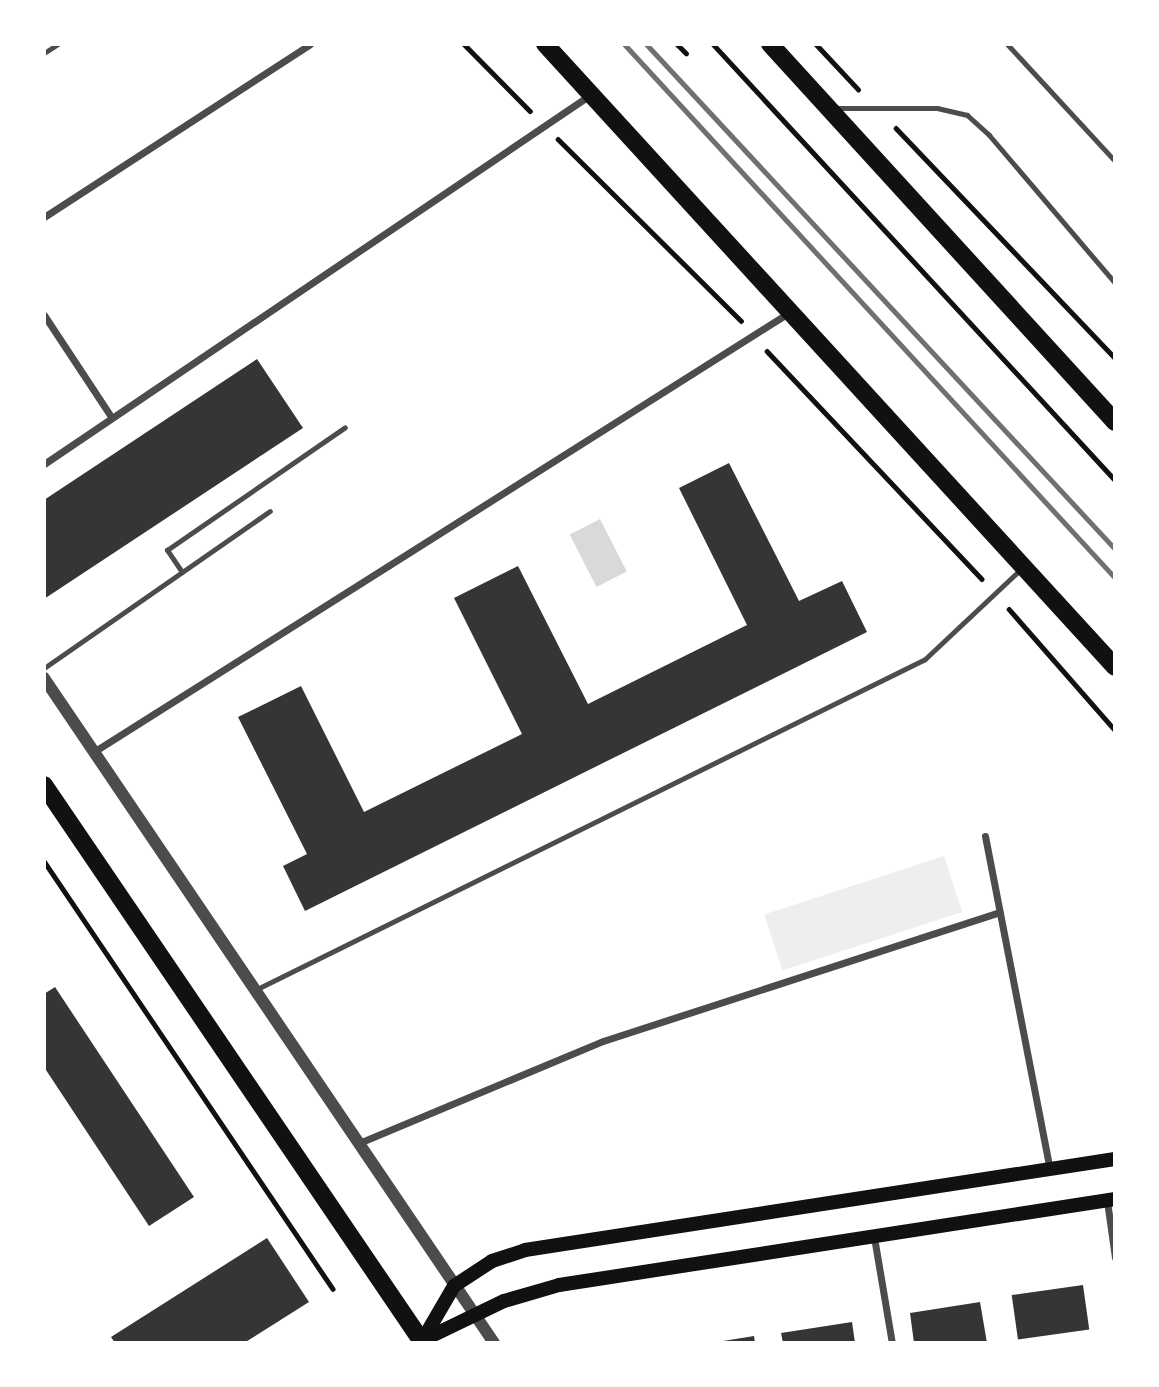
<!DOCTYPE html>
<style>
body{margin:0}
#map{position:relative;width:1159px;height:1387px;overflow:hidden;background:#fff;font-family:Arial,sans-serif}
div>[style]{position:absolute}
.green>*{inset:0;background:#eee;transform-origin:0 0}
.water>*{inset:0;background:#d9d9d9;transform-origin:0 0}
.building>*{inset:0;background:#353535;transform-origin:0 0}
.path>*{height:4.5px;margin:-2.25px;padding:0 2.25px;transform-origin:2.25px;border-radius:2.25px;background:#111}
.service>*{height:5px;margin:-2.5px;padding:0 2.5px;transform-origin:2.5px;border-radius:2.5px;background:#4c4c4c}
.minor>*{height:7px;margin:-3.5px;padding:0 3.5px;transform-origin:3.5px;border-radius:3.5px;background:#4c4c4c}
.tertiary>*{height:12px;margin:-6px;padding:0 6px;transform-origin:6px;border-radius:6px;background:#4c4c4c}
.secondary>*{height:14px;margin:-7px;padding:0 7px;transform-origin:7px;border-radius:7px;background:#111}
.primary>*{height:18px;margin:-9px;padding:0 9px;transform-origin:9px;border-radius:9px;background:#111}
.rail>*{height:5px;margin:-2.5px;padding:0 2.5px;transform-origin:2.5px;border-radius:2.5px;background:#707070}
span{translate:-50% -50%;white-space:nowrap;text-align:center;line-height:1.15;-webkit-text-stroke:7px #fff;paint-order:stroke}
.frame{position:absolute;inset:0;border:46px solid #fff;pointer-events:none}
</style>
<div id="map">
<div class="green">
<i style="left:944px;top:856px;width:59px;height:189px;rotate:72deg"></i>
</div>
<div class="water">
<i style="left:600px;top:519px;width:59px;height:34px;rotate:63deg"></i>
</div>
<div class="building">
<i style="clip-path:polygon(257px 359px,303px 428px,44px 599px,44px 500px)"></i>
<i style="clip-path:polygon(729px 463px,799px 601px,842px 581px,867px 632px,305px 911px,283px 866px,307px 854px,238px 717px,301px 686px,364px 812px,522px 734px,454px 598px,518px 566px,588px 704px,747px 625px,679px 488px)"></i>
<i style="clip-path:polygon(55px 987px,194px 1197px,149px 1226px,44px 1067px,44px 994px)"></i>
<i style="clip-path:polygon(267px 1238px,309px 1302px,244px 1343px,115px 1343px,111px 1337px)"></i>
<i style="left:1083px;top:1285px;width:45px;height:72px;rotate:82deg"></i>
<i style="clip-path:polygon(980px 1302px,987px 1343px,914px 1343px,910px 1313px)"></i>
<i style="clip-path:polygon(852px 1322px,855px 1343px,783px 1343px,781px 1333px)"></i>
<i style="clip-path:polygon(754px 1336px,755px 1343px,717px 1343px,717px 1342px)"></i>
</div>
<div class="path">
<i style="left:464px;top:44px;width:94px;rotate:45.4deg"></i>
<i style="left:677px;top:44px;width:13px;rotate:45deg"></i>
<i style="left:713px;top:44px;width:593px;rotate:47.32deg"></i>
<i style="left:816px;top:44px;width:62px;rotate:47deg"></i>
<i style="left:896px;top:128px;width:318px;rotate:46.4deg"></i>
<i style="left:558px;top:139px;width:258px;rotate:44.8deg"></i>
<i style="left:767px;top:351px;width:313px;rotate:46.7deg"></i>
<i style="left:1009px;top:609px;width:161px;rotate:48.8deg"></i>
<i style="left:44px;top:861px;width:516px;rotate:55.97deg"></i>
</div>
<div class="service">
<i style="left:1007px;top:44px;width:159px;rotate:47.3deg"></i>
<i style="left:44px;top:53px;width:17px;rotate:-33deg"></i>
<i style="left:835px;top:108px;width:102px"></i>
<i style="left:937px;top:108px;width:31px;rotate:13deg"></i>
<i style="left:967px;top:115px;width:30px;rotate:42deg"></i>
<i style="left:989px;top:135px;width:194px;rotate:49.6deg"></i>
<i style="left:182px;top:572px;width:27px;rotate:-124deg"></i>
<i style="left:167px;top:550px;width:216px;rotate:-34.6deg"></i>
<i style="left:44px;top:668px;width:275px;rotate:-34.8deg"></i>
<i style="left:255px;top:990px;width:747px;rotate:-26.29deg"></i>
<i style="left:925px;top:659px;width:132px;rotate:-43.2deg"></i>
</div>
<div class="minor">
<i style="left:44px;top:217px;width:317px;rotate:-33deg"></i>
<i style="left:44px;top:315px;width:123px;rotate:56.6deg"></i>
<i style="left:44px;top:464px;width:659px;rotate:-34.05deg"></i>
<i style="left:95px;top:751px;width:822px;rotate:-32.28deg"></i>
<i style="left:985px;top:836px;width:339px;rotate:79deg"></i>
<i style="left:359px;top:1143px;width:264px;rotate:-22.7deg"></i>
<i style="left:603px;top:1041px;width:417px;rotate:-18deg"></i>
<i style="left:1107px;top:1201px;width:57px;rotate:81.9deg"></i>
<i style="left:874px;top:1237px;width:108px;rotate:80.4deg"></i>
</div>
<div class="tertiary">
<i style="left:44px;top:678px;width:803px;rotate:55.91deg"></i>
</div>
<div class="secondary">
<i style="left:422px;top:1341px;width:64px;rotate:-59.8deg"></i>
<i style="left:454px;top:1286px;width:45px;rotate:-33.3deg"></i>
<i style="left:492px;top:1261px;width:35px;rotate:-18deg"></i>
<i style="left:525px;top:1250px;width:597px;rotate:-8.77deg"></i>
<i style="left:419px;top:1342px;width:94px;rotate:-25.8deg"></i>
<i style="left:504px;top:1301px;width:57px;rotate:-16.2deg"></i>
<i style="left:559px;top:1285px;width:563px;rotate:-8.79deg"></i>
</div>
<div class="primary">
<i style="left:545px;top:44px;width:844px;rotate:47.54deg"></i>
<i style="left:770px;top:44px;width:512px;rotate:47.61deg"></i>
<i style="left:44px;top:785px;width:675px;rotate:55.82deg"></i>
</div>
<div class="rail">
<i style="left:624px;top:44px;width:725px;rotate:47.4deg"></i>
<i style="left:646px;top:44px;width:689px;rotate:47.12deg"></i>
</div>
<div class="frame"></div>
</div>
